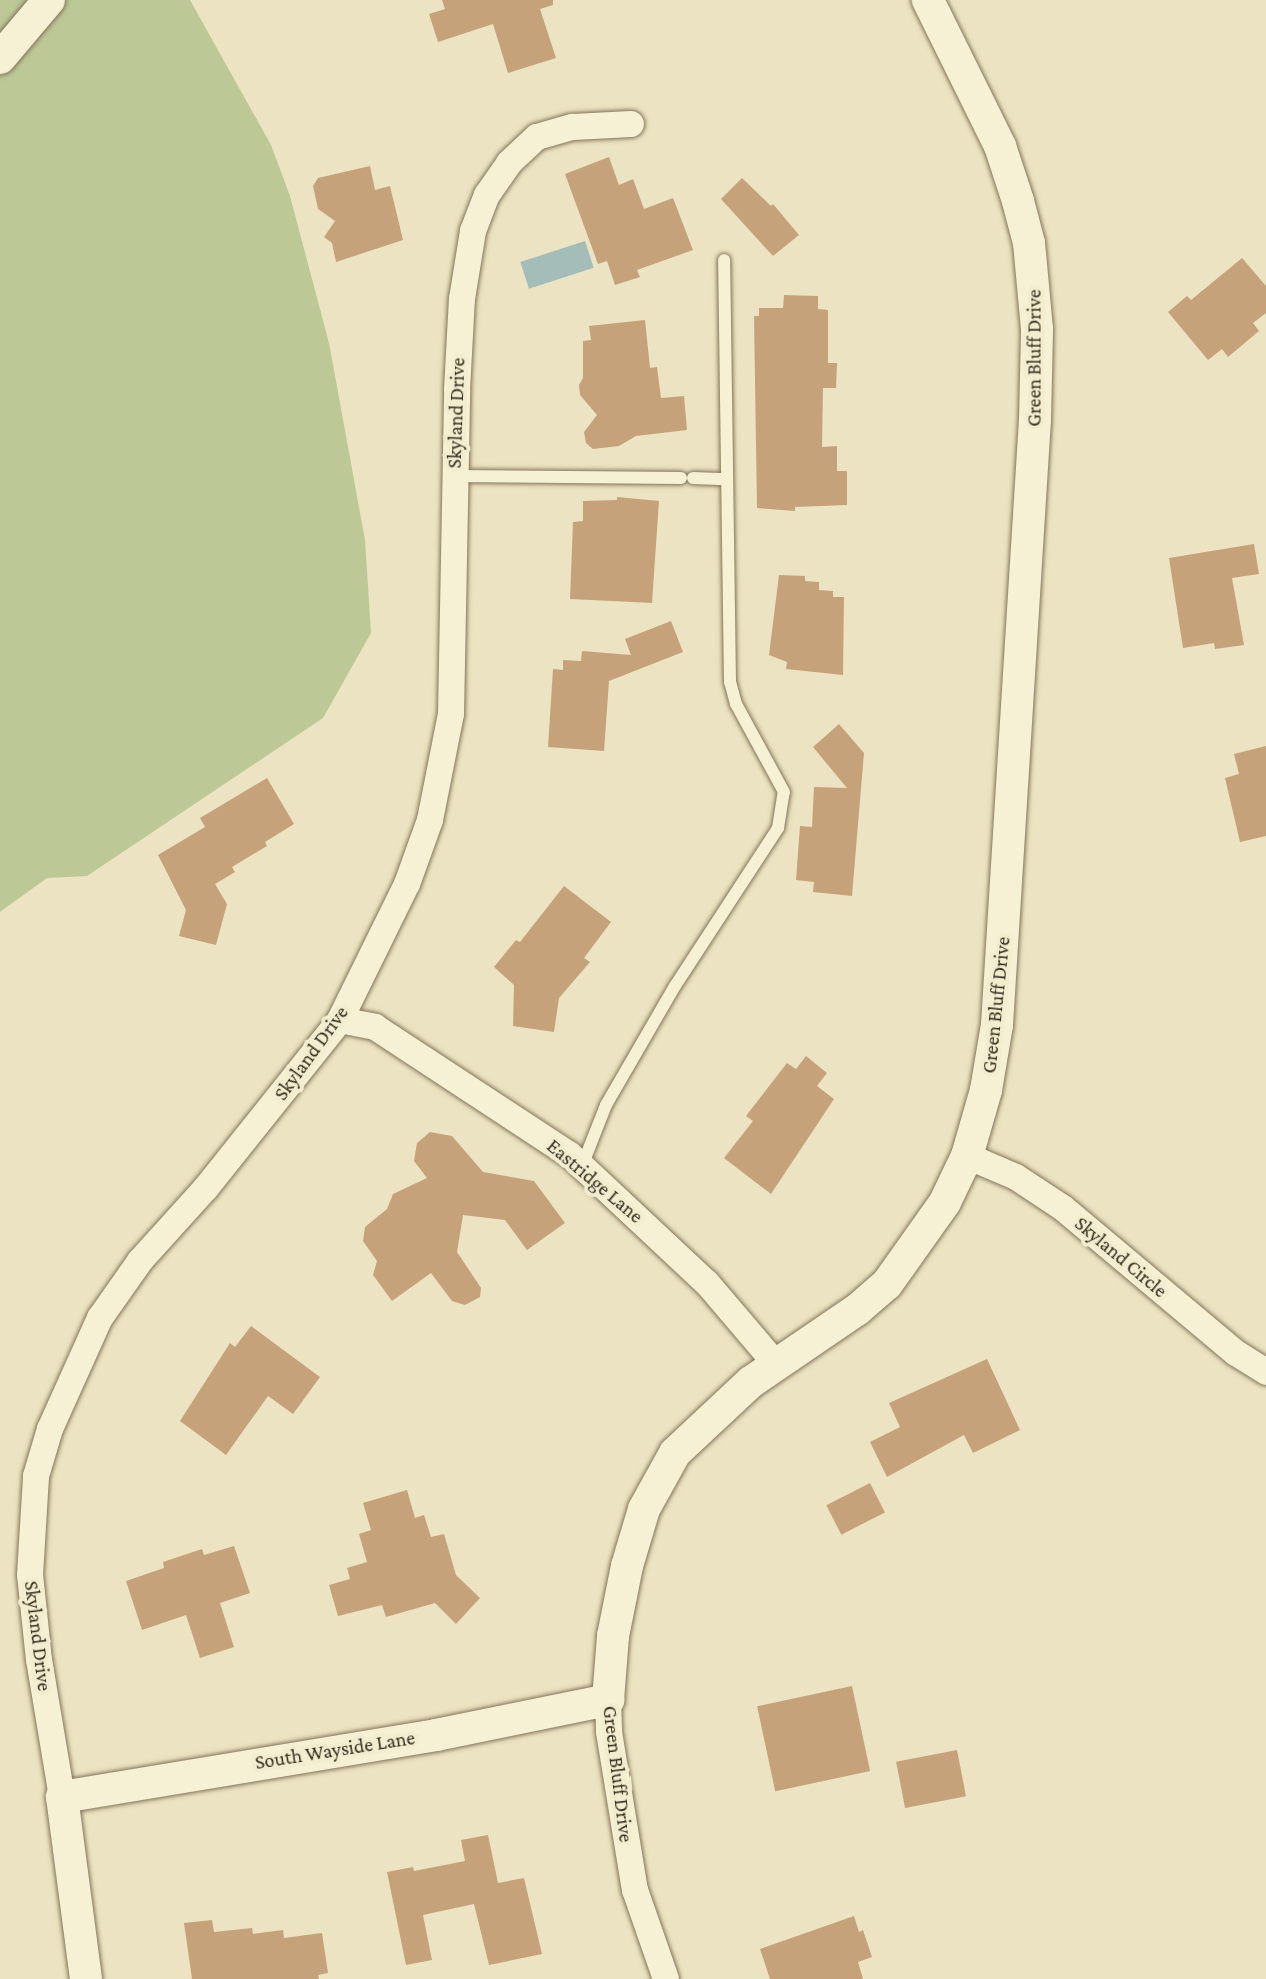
<!DOCTYPE html>
<style>
body{margin:0}
#map{position:relative;width:1266px;height:1979px;overflow:hidden;background:#ebe3c1;font-family:"Crimson Pro",serif}
div>[style]{position:absolute}
.green>*{inset:0;background:#bcc896}
.water>*{inset:0;background:#a4bdb9;transform-origin:0 0}
.building>*{inset:0;background:#c6a27a;transform-origin:0 0}
.roads{filter:drop-shadow(0 0 2px #83755a) drop-shadow(0 0 2px #83755a)}
.service>*{height:12px;margin:-6px;padding:0 6px;transform-origin:6px;border-radius:6px;background:#f6f0d4}
.minor>*{height:26px;margin:-13px;padding:0 13px;transform-origin:13px;border-radius:13px;background:#f6f0d4}
.tertiary>*{height:32px;margin:-16px;padding:0 16px;transform-origin:16px;border-radius:16px;background:#f6f0d4}
span{translate:-50% -50%;white-space:nowrap;text-align:center;line-height:1.15;-webkit-text-stroke:8px #f3edd0;paint-order:stroke}
.street-label{font-size:20px;color:#342b1d}
</style>
<div id="map">
<div class="green">
<i style="clip-path:polygon(0 0,190px 0,271px 145px,290px 196px,329px 343px,365px 540px,371px 633px,323px 718px,87px 876px,47px 878px,0 912px)"></i>
</div>
<div class="water">
<i style="left:585px;top:241px;width:28px;height:68px;rotate:72deg"></i>
</div>
<div class="building">
<i style="clip-path:polygon(442px 0,553px 0,553px 5px,540px 9px,556px 58px,508px 73px,493px 24px,438px 42px,429px 14px,445px 9px)"></i>
<i style="clip-path:polygon(609px 157px,619px 185px,633px 179px,644px 209px,673px 198px,693px 250px,637px 270px,640px 277px,615px 285px,607px 261px,598px 264px,565px 174px)"></i>
<i style="clip-path:polygon(370px 166px,375px 190px,390px 186px,403px 240px,336px 262px,332px 243px,324px 237px,335px 221px,318px 209px,313px 186px,318px 178px)"></i>
<i style="clip-path:polygon(742px 178px,771px 206px,773px 204px,799px 235px,773px 256px,721px 199px)"></i>
<i style="clip-path:polygon(1242px 258px,1266px 286px,1266px 313px,1253px 323px,1259px 331px,1228px 357px,1222px 349px,1208px 360px,1168px 312px,1187px 296px,1191px 300px)"></i>
<i style="clip-path:polygon(784px 295px,818px 296px,818px 309px,828px 310px,828px 363px,837px 363px,836px 388px,823px 388px,822px 447px,837px 446px,837px 471px,847px 471px,847px 505px,795px 507px,795px 511px,757px 508px,754px 316px,759px 316px,759px 308px,783px 308px)"></i>
<i style="clip-path:polygon(645px 320px,650px 368px,657px 367px,661px 398px,684px 396px,687px 430px,636px 436px,619px 446px,593px 449px,586px 443px,584px 432px,597px 415px,580px 395px,579px 385px,583px 378px,583px 341px,591px 340px,589px 326px)"></i>
<i style="clip-path:polygon(617px 497px,659px 501px,652px 603px,570px 599px,573px 522px,583px 521px,583px 501px,617px 500px)"></i>
<i style="clip-path:polygon(1254px 544px,1259px 574px,1232px 578px,1244px 645px,1215px 649px,1214px 643px,1183px 648px,1169px 558px)"></i>
<i style="clip-path:polygon(779px 575px,805px 576px,805px 581px,819px 582px,819px 590px,833px 591px,833px 597px,844px 597px,843px 675px,786px 669px,787px 662px,769px 655px)"></i>
<i style="clip-path:polygon(671px 621px,683px 652px,609px 681px,604px 751px,548px 747px,553px 669px,563px 670px,563px 660px,581px 661px,582px 651px,631px 655px,625px 639px)"></i>
<i style="clip-path:polygon(839px 724px,864px 753px,852px 896px,813px 892px,814px 882px,796px 880px,800px 826px,812px 827px,814px 787px,847px 788px,813px 747px)"></i>
<i style="clip-path:polygon(1266px 746px,1266px 836px,1240px 842px,1225px 778px,1239px 774px,1234px 754px)"></i>
<i style="clip-path:polygon(267px 778px,294px 824px,265px 842px,267px 846px,232px 867px,235px 872px,215px 884px,227px 904px,216px 945px,179px 936px,186px 910px,158px 855px,205px 827px,200px 818px)"></i>
<i style="clip-path:polygon(564px 886px,611px 922px,584px 958px,590px 962px,559px 998px,554px 1032px,513px 1026px,514px 985px,494px 967px,516px 940px,520px 942px)"></i>
<i style="clip-path:polygon(806px 1056px,827px 1073px,817px 1086px,834px 1099px,771px 1194px,724px 1158px,753px 1121px,746px 1116px,787px 1063px,796px 1069px)"></i>
<i style="clip-path:polygon(430px 1132px,452px 1136px,483px 1172px,534px 1181px,565px 1223px,527px 1250px,505px 1220px,463px 1215px,457px 1252px,481px 1288px,480px 1297px,465px 1305px,452px 1301px,431px 1273px,392px 1301px,373px 1275px,377px 1261px,363px 1241px,365px 1227px,387px 1209px,393px 1194px,427px 1178px,414px 1161px,417px 1143px)"></i>
<i style="clip-path:polygon(251px 1326px,320px 1377px,293px 1414px,268px 1396px,226px 1455px,180px 1421px,230px 1343px,235px 1347px)"></i>
<i style="clip-path:polygon(987px 1359px,1020px 1430px,973px 1453px,964px 1435px,887px 1477px,870px 1442px,900px 1427px,889px 1403px)"></i>
<i style="left:870px;top:1483px;width:33px;height:49px;rotate:63deg"></i>
<i style="clip-path:polygon(407px 1490px,415px 1518px,424px 1515px,431px 1537px,444px 1534px,456px 1575px,480px 1598px,456px 1624px,435px 1603px,386px 1617px,382px 1605px,338px 1616px,329px 1585px,350px 1579px,347px 1568px,367px 1562px,359px 1534px,371px 1530px,363px 1503px)"></i>
<i style="clip-path:polygon(234px 1546px,250px 1593px,220px 1603px,234px 1647px,200px 1658px,186px 1615px,142px 1630px,126px 1581px,164px 1568px,163px 1562px,202px 1549px,204px 1555px)"></i>
<i style="left:852px;top:1686px;width:87px;height:97px;rotate:78deg"></i>
<i style="left:957px;top:1750px;width:47px;height:62px;rotate:79deg"></i>
<i style="clip-path:polygon(488px 1835px,498px 1883px,524px 1878px,542px 1954px,489px 1965px,474px 1904px,423px 1915px,432px 1960px,406px 1965px,387px 1872px,413px 1867px,414px 1871px,465px 1861px,461px 1840px)"></i>
<i style="clip-path:polygon(854px 1916px,859px 1932px,863px 1930px,872px 1957px,858px 1962px,863px 1979px,770px 1979px,760px 1949px)"></i>
<i style="clip-path:polygon(212px 1920px,214px 1932px,252px 1928px,253px 1934px,283px 1930px,284px 1938px,322px 1933px,328px 1973px,318px 1975px,319px 1979px,192px 1979px,184px 1923px)"></i>
</div>
<div class="roads">
<div class="service">
<i style="left:454px;top:476px;width:227px;rotate:0.5deg"></i>
<i style="left:693px;top:478px;width:33px;rotate:2deg"></i>
<i style="left:582px;top:1166px;width:66px;rotate:-68.5deg"></i>
<i style="left:606px;top:1105px;width:138px;rotate:-59.9deg"></i>
<i style="left:675px;top:986px;width:189px;rotate:-56.9deg"></i>
<i style="left:778px;top:828px;width:36px;rotate:-81deg"></i>
<i style="left:784px;top:792px;width:100px;rotate:-118.6deg"></i>
<i style="left:736px;top:704px;width:23px;rotate:-105deg"></i>
<i style="left:730px;top:682px;width:422px;rotate:-90.8deg"></i>
</div>
<div class="minor">
<i style="left:340px;top:1020px;width:36px;rotate:11deg"></i>
<i style="left:375px;top:1027px;width:233px;rotate:33.3deg"></i>
<i style="left:570px;top:1155px;width:187px;rotate:43.1deg"></i>
<i style="left:707px;top:1283px;width:106px;rotate:49.6deg"></i>
<i style="left:967px;top:1156px;width:53px;rotate:23.2deg"></i>
<i style="left:1016px;top:1177px;width:56px;rotate:33.4deg"></i>
<i style="left:1063px;top:1208px;width:226px;rotate:40deg"></i>
<i style="left:1236px;top:1353px;width:36px;rotate:32deg"></i>
<i style="left:608px;top:1700px;width:32px;rotate:88deg"></i>
<i style="left:609px;top:1732px;width:160px;rotate:80.7deg"></i>
<i style="left:635px;top:1890px;width:94px;rotate:70.8deg"></i>
<i style="left:62px;top:1797px;width:139px;rotate:-99.5deg"></i>
<i style="left:39px;top:1660px;width:85px;rotate:-96deg"></i>
<i style="left:30px;top:1575px;width:99px;rotate:-86.5deg"></i>
<i style="left:36px;top:1476px;width:49px;rotate:-73.4deg"></i>
<i style="left:50px;top:1429px;width:122px;rotate:-65.8deg"></i>
<i style="left:100px;top:1318px;width:70px;rotate:-54.9deg"></i>
<i style="left:140px;top:1261px;width:98px;rotate:-47.9deg"></i>
<i style="left:206px;top:1188px;width:215px;rotate:-51.4deg"></i>
<i style="left:340px;top:1020px;width:152px;rotate:-63.8deg"></i>
<i style="left:407px;top:884px;width:68px;rotate:-70.2deg"></i>
<i style="left:430px;top:820px;width:108px;rotate:-78.8deg"></i>
<i style="left:451px;top:714px;width:324px;rotate:-88.9deg"></i>
<i style="left:457px;top:390px;width:91px;rotate:-86.9deg"></i>
<i style="left:462px;top:299px;width:69px;rotate:-80.8deg"></i>
<i style="left:473px;top:231px;width:39px;rotate:-69deg"></i>
<i style="left:487px;top:195px;width:39px;rotate:-55deg"></i>
<i style="left:509px;top:163px;width:38px;rotate:-43deg"></i>
<i style="left:537px;top:137px;width:37px;rotate:-16deg"></i>
<i style="left:573px;top:127px;width:58px;rotate:-3deg"></i>
</div>
<div class="tertiary">
<i style="left:0;top:58px;width:76px;rotate:-49.8deg"></i>
<i style="left:86px;top:1979px;width:184px;rotate:-97.5deg"></i>
<i style="left:62px;top:1797px;width:379px;rotate:-9.4deg"></i>
<i style="left:436px;top:1735px;width:176px;rotate:-11.5deg"></i>
<i style="left:608px;top:1700px;width:64px;rotate:-85.5deg"></i>
<i style="left:613px;top:1636px;width:71px;rotate:-78.7deg"></i>
<i style="left:627px;top:1566px;width:59px;rotate:-73.4deg"></i>
<i style="left:644px;top:1509px;width:64px;rotate:-61deg"></i>
<i style="left:675px;top:1453px;width:104px;rotate:-43.1deg"></i>
<i style="left:751px;top:1382px;width:130px;rotate:-34.3deg"></i>
<i style="left:858px;top:1309px;width:38px;rotate:-41deg"></i>
<i style="left:887px;top:1284px;width:100px;rotate:-54.7deg"></i>
<i style="left:945px;top:1202px;width:51px;rotate:-64.4deg"></i>
<i style="left:967px;top:1156px;width:69px;rotate:-73.9deg"></i>
<i style="left:986px;top:1090px;width:66px;rotate:-80.4deg"></i>
<i style="left:997px;top:1025px;width:606px;rotate:-86.41deg"></i>
<i style="left:1035px;top:420px;width:91px;rotate:-88.7deg"></i>
<i style="left:1037px;top:329px;width:86px;rotate:-95.3deg"></i>
<i style="left:1029px;top:243px;width:43px;rotate:-104.7deg"></i>
<i style="left:1018px;top:201px;width:58px;rotate:-108.1deg"></i>
<i style="left:1000px;top:146px;width:163px;rotate:-116.3deg"></i>
</div>
</div>
<div class="street-label">
<span style="left:1034px;top:358px;rotate:-90deg">Green Bluff Drive</span>
<span style="left:456px;top:413px;rotate:-88deg">Skyland Drive</span>
<span style="left:996px;top:1005px;rotate:-84deg">Green Bluff Drive</span>
<span style="left:311px;top:1053px;rotate:-54deg">Skyland Drive</span>
<span style="left:595px;top:1181px;rotate:40deg">Eastridge Lane</span>
<span style="left:1121px;top:1257px;rotate:40deg">Skyland Circle</span>
<span style="left:38px;top:1636px;rotate:83deg">Skyland Drive</span>
<span style="left:335px;top:1750px;rotate:-9deg">South Wayside Lane</span>
<span style="left:618px;top:1774px;rotate:83deg">Green Bluff Drive</span>
</div>
</div>
